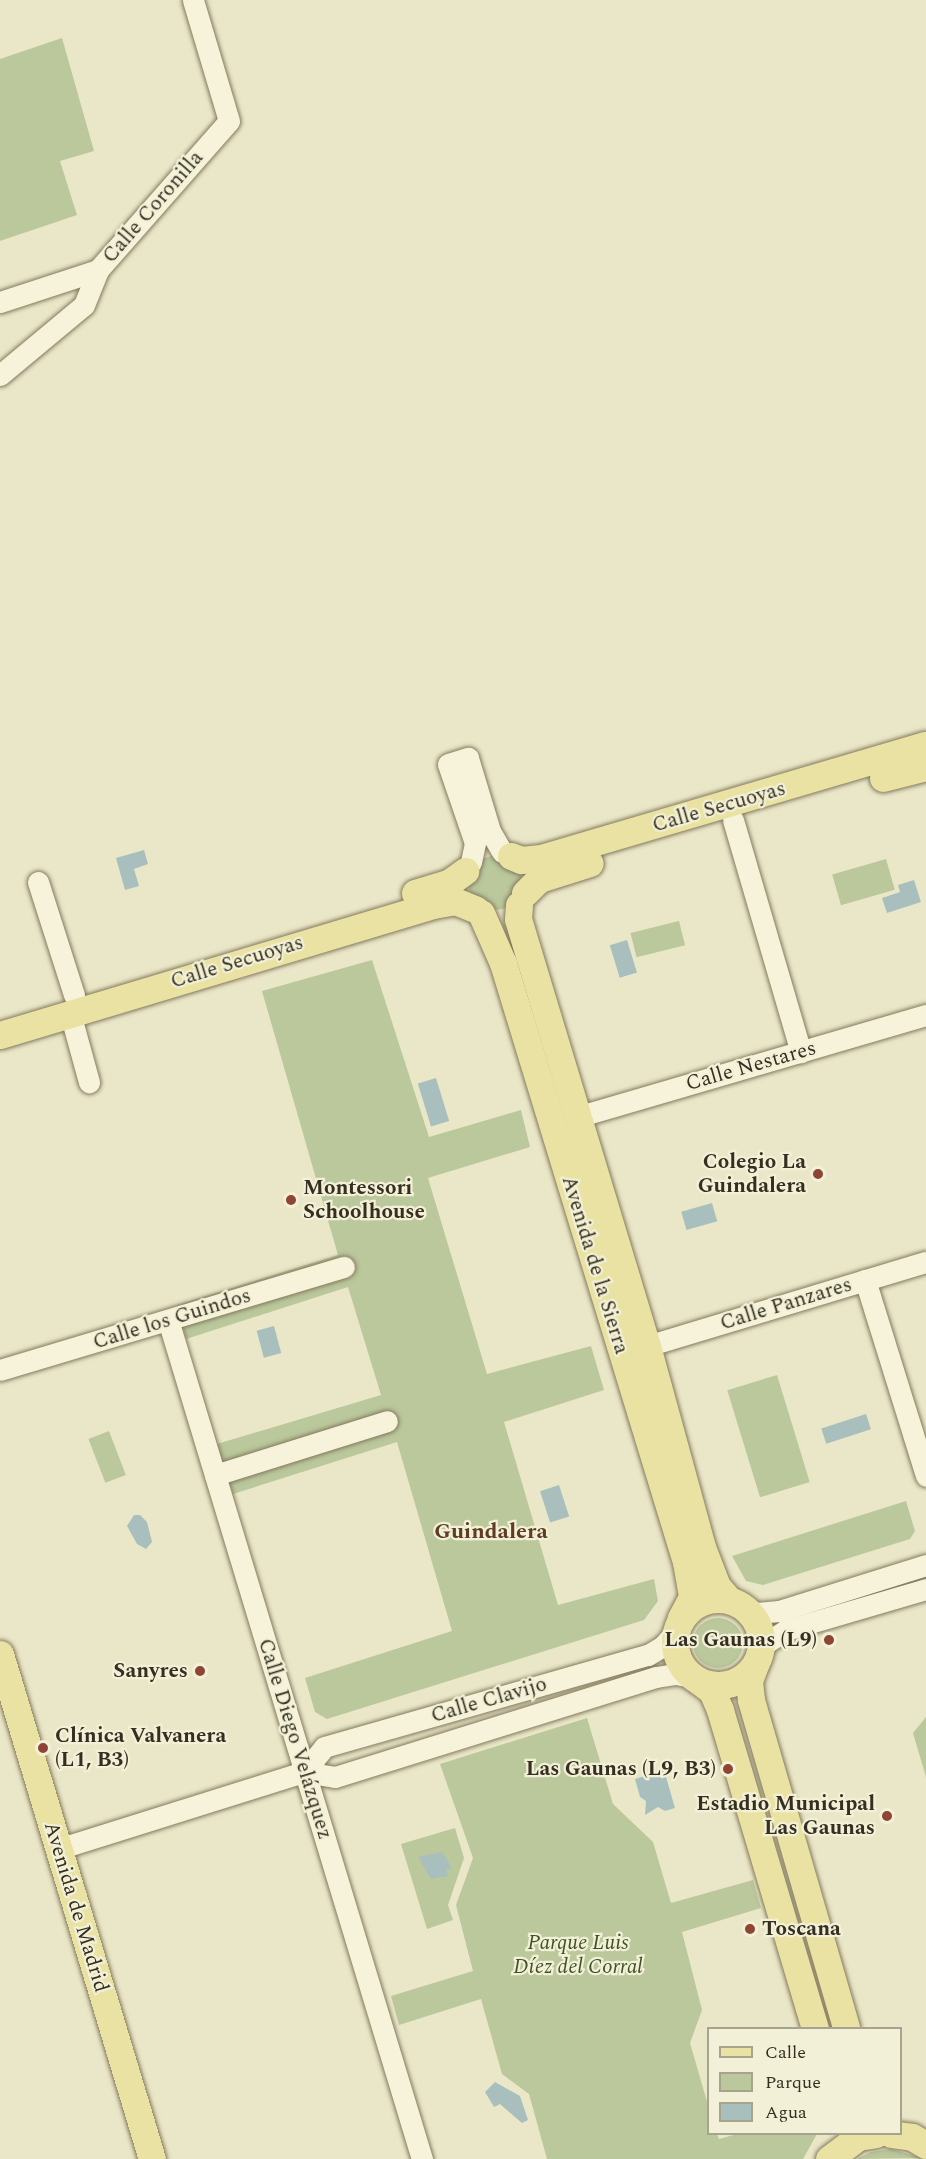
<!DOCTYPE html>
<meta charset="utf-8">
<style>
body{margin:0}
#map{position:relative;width:926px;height:2159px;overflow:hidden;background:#eae7c8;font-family:Spectral,serif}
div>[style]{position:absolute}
.green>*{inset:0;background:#bac89c;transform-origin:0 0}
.round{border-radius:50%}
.water>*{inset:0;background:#a8bfbd;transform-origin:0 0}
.roads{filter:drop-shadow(0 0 2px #847a5e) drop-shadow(0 0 2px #847a5e)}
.minor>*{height:21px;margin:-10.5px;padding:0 10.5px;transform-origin:10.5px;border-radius:10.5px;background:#f6f3da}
.major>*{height:27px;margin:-13.5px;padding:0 13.5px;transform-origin:13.5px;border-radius:13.5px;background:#e9e2a3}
.major>.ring{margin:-13.5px;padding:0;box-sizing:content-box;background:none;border:27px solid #e9e2a3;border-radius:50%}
.dots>*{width:16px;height:16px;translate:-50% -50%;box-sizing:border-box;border:3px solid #f2f0d6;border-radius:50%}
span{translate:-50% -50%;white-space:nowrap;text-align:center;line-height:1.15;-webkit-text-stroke:4.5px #f2f0d6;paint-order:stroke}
.street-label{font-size:21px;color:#362f21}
.poi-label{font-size:21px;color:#362f21;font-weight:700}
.right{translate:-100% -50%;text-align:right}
.left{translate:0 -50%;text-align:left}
.park-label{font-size:21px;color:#3f5129;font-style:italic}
.neighbourhood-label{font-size:22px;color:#5f3c24;font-weight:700}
.legend{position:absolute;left:707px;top:2027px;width:195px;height:108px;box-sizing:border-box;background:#f2f0d6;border:2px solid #a7a38e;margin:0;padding:8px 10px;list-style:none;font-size:18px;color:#362f21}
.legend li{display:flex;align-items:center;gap:12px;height:30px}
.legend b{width:30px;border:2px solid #a7a38e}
</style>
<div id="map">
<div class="green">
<i style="clip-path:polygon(62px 38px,94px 151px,60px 161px,77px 215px,0 241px,0 59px)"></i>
<i class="round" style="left:468px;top:856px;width:54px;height:54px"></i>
<i style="left:886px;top:859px;width:32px;height:56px;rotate:74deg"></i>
<i style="left:679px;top:921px;width:25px;height:50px;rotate:76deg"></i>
<i style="clip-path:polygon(372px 960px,429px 1137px,521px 1110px,530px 1147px,428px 1178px,487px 1374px,591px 1346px,604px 1390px,504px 1422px,558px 1605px,654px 1579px,658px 1601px,644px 1620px,327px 1719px,315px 1712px,305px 1678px,452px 1631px,397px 1442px,233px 1494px,217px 1444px,381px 1395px,348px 1287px,186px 1339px,177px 1305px,338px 1255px,262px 991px)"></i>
<i style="left:777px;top:1375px;width:112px;height:52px;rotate:73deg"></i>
<i style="left:109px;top:1431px;width:47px;height:22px;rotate:69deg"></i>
<i style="clip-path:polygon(906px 1501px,915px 1531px,910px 1539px,763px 1585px,746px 1581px,732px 1556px)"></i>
<i class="round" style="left:693px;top:1618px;width:50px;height:50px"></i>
<i style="clip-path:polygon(926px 1717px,926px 1777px,913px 1733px)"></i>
<i style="clip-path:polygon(587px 1718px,613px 1804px,653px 1842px,671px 1903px,753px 1880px,761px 1908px,682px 1932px,702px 2010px,690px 2043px,708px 2105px,708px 2134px,717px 2134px,719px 2139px,737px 2134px,817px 2134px,803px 2159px,547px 2159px,529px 2094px,502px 2074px,481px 1999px,399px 2025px,391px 1996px,473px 1971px,456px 1905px,473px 1858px,440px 1764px)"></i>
<i style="clip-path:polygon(455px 1828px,464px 1858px,448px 1905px,453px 1920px,427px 1929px,401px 1844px)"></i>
<i style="clip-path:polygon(891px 2149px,922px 2158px,857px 2159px,871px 2152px)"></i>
</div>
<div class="water">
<i style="clip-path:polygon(144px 850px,148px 864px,134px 869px,139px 886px,125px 890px,116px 858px)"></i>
<i style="clip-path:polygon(914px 880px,921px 902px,887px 913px,882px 898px,900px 892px,898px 885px)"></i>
<i style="left:627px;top:940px;width:34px;height:18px;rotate:73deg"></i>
<i style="left:436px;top:1078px;width:45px;height:19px;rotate:73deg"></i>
<i style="left:712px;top:1203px;width:19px;height:32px;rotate:74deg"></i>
<i style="left:274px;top:1326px;width:28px;height:18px;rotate:75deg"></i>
<i style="left:866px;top:1414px;width:16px;height:47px;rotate:72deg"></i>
<i style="left:559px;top:1485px;width:33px;height:20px;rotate:72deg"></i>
<i style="clip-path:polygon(134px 1515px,140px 1515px,147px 1522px,152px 1542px,146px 1549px,137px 1544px,127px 1526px)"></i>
<i style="clip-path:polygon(664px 1770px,675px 1808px,665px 1811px,658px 1807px,645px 1815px,646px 1801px,640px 1797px,635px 1779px)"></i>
<i style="clip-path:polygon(442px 1852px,452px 1868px,446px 1870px,448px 1876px,431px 1879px,418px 1857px)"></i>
<i style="clip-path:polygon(495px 2082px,520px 2096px,528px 2120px,522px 2123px,500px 2104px,494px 2107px,485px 2092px)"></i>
</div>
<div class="roads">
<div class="minor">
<i style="left:0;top:302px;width:103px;rotate:-18.1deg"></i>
<i style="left:98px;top:270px;width:198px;rotate:-48.7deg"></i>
<i style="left:229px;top:121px;width:126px;rotate:-106.6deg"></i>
<i style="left:0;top:375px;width:109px;rotate:-39.8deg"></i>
<i style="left:84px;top:305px;width:38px;rotate:-68deg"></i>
<i style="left:733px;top:820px;width:242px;rotate:73.7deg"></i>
<i style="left:471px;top:862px;width:19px;rotate:-78deg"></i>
<i style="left:475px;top:843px;width:83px;rotate:-108.9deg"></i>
<i style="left:448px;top:764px;width:21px;rotate:-17deg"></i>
<i style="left:468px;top:758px;width:76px;rotate:73.2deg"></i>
<i style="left:490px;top:831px;width:24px;rotate:60deg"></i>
<i style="left:38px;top:882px;width:119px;rotate:72.3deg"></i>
<i style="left:70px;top:1013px;width:72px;rotate:74.6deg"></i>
<i style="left:577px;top:1117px;width:364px;rotate:-16.3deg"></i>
<i style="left:865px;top:1280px;width:205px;rotate:72.7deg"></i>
<i style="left:168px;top:1320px;width:877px;rotate:73.16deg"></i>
<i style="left:647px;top:1346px;width:291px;rotate:-16.8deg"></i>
<i style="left:0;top:1370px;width:359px;rotate:-16.7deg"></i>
<i style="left:215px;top:1475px;width:180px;rotate:-17.4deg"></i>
<i style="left:744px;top:1607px;width:14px;rotate:25deg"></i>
<i style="left:757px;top:1613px;width:22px;rotate:-5deg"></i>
<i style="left:779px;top:1611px;width:154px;rotate:-17.4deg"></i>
<i style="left:760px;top:1654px;width:13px;rotate:-61deg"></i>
<i style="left:766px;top:1643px;width:24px;rotate:-33deg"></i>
<i style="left:786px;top:1630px;width:146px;rotate:-16.3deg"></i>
<i style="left:304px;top:1772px;width:32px;rotate:-51deg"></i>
<i style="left:324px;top:1747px;width:337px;rotate:-15.9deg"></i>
<i style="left:648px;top:1655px;width:17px;rotate:-31deg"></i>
<i style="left:663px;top:1646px;width:20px;rotate:-49deg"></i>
<i style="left:58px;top:1849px;width:258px;rotate:-17.4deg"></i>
<i style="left:304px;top:1772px;width:31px;rotate:9deg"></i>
<i style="left:335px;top:1777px;width:336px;rotate:-17.3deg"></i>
<i style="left:656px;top:1677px;width:20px;rotate:-9deg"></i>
<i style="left:676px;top:1674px;width:16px;rotate:11deg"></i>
</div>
<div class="major">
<i style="left:883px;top:778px;width:44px;rotate:-14.3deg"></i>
<i style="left:511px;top:856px;width:11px;rotate:22deg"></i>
<i style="left:521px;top:860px;width:20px;rotate:-6deg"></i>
<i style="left:541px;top:858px;width:401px;rotate:-16.4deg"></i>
<i style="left:415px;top:893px;width:37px;rotate:-17deg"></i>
<i style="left:450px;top:882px;width:19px;rotate:-36deg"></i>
<i style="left:525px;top:893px;width:20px;rotate:-45deg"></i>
<i style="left:539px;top:879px;width:53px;rotate:-17.4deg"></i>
<i style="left:519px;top:905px;width:14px;rotate:94deg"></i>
<i style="left:518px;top:919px;width:446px;rotate:73.2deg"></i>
<i style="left:647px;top:1346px;width:208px;rotate:74.7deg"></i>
<i style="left:702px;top:1547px;width:42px;rotate:69deg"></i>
<i style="left:717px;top:1586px;width:18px;rotate:49deg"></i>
<i style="left:481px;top:913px;width:55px;rotate:66.3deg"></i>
<i style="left:503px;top:963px;width:626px;rotate:73.01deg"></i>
<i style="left:686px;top:1562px;width:36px;rotate:80deg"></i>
<i style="left:692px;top:1597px;width:24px;rotate:118deg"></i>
<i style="left:0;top:1035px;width:452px;rotate:-16.7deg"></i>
<i style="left:433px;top:905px;width:22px;rotate:-10deg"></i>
<i style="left:455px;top:901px;width:22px;rotate:22deg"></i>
<i class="ring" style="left:675px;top:1599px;width:59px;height:59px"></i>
<i style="left:0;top:1654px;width:527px;rotate:73.25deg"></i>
<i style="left:755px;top:1665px;width:17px;rotate:111deg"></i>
<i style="left:749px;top:1681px;width:19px;rotate:84deg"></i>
<i style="left:751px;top:1700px;width:341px;rotate:73.8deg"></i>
<i style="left:700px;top:1682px;width:15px;rotate:37deg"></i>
<i style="left:712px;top:1691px;width:21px;rotate:67deg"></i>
<i style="left:720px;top:1710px;width:332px;rotate:73.4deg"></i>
<i style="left:891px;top:2134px;width:21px;rotate:8deg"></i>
<i style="left:912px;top:2137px;width:16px;rotate:30deg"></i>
<i style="left:829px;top:2159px;width:36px;rotate:-37deg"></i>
<i style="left:858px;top:2137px;width:18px;rotate:-9deg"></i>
</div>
</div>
<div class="dots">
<i style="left:818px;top:1174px;background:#8e4534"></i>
<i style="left:291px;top:1200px;background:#8e4534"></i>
<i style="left:829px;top:1640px;background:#8e4534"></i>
<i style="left:200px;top:1671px;background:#8e4534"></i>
<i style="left:43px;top:1748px;background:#8e4534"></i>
<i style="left:728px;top:1769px;background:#8e4534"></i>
<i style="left:887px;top:1816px;background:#8e4534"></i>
<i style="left:750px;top:1929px;background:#8e4534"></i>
</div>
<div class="street-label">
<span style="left:153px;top:207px;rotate:-49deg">Calle Coronilla</span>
<span style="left:719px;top:807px;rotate:-16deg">Calle Secuoyas</span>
<span style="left:237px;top:962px;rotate:-17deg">Calle Secuoyas</span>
<span style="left:751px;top:1066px;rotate:-16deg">Calle Nestares</span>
<span style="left:595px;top:1265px;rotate:73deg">Avenida de la Sierra</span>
<span style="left:786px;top:1304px;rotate:-17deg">Calle Panzares</span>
<span style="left:172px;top:1319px;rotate:-17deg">Calle los Guindos</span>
<span style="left:489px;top:1700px;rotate:-16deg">Calle Clavijo</span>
<span style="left:295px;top:1739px;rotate:73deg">Calle Diego Velázquez</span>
<span style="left:76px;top:1907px;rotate:73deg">Avenida de Madrid</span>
</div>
<div class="poi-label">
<span class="right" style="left:806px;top:1174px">Colegio La<br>Guindalera</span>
<span class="left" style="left:303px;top:1200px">Montessori<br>Schoolhouse</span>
<span class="right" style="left:817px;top:1640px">Las Gaunas (L9)</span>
<span class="right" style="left:188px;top:1671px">Sanyres</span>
<span class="left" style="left:55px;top:1748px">Clínica Valvanera<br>(L1, B3)</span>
<span class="right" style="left:716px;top:1769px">Las Gaunas (L9, B3)</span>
<span class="right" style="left:875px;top:1816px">Estadio Municipal<br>Las Gaunas</span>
<span class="left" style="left:762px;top:1929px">Toscana</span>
</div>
<div class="park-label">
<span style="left:578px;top:1955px">Parque Luis<br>Díez del Corral</span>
</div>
<div class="neighbourhood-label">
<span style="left:491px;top:1532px">Guindalera</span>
</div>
<ul class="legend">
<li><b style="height:8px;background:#e9e2a3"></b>Calle</li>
<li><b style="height:16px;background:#bac89c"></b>Parque</li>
<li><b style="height:16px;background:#a8bfbd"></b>Agua</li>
</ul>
</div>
